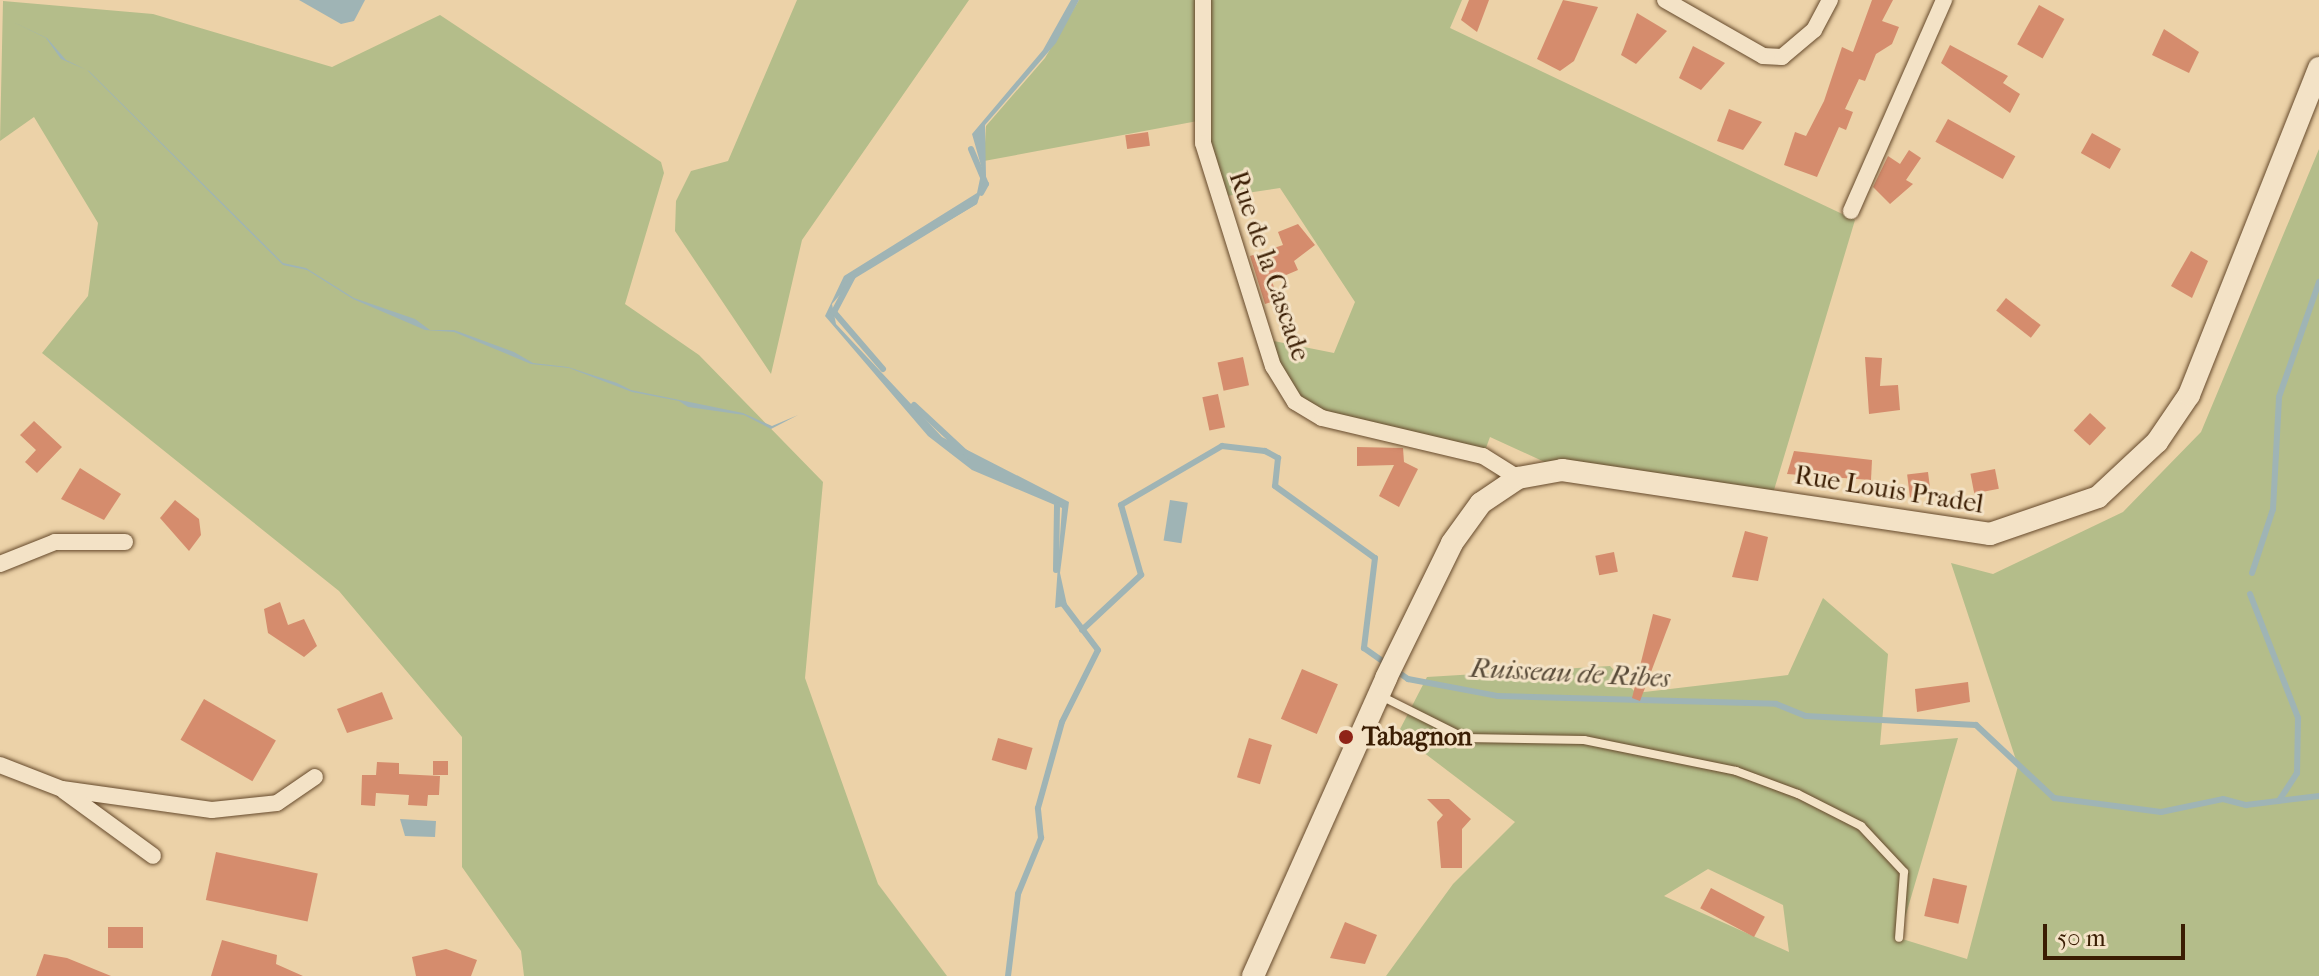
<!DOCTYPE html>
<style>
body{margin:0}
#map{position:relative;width:2319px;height:976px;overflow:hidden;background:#ecd2a8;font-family:"IM FELL French Canon",serif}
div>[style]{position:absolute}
.green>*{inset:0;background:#b4bd8a}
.water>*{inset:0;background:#9fb4b5;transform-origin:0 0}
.stream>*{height:6px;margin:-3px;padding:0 3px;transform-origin:3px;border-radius:3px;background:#9fb4b5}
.building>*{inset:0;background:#d58c6d;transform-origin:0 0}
.roads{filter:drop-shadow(0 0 2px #664a2c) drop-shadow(0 0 2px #664a2c)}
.service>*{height:8px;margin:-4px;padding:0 4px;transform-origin:4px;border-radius:4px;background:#f3e2c6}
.minor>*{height:16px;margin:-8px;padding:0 8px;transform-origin:8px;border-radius:8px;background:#f3e2c6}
.secondary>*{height:22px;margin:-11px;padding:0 11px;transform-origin:11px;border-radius:11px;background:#f3e2c6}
.dots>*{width:22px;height:22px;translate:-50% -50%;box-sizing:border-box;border:4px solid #f3e2c6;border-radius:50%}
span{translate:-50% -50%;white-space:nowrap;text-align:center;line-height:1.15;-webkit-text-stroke:6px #f3e2c6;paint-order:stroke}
.street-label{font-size:26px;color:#3a1d03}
.poi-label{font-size:26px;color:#3a1d03;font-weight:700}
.left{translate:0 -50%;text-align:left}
.water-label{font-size:28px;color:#584a38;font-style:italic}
.scale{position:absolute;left:2043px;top:924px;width:142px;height:36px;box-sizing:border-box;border:4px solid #3a1d03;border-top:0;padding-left:10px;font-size:24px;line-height:28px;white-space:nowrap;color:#3a1d03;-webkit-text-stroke:6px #f3e2c6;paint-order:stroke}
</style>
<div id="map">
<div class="green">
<i style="clip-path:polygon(797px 0,969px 0,802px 240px,771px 374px,675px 231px,676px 201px,691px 171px,728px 161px)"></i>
<i style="clip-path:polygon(1079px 0,1462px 0,1450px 28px,1855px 220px,1771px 500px,1562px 470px,1490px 437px,1483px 456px,1295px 402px,1264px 339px,1334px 353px,1355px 302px,1280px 188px,1220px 197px,1203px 120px,984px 161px,986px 126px,1045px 58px)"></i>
<i style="clip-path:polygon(3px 1px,153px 14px,332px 67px,440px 15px,661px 162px,664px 173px,625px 304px,699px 355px,823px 482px,805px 678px,878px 884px,947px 976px,524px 976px,521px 951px,462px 867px,462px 737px,339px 591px,42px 353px,88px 296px,98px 223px,34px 117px,0 141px)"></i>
<i style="clip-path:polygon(evenodd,2319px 149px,2319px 976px,1386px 976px,1453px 884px,1515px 822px,1398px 733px,1427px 677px,1610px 666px,1636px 693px,1788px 675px,1823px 598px,1888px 654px,1880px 745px,1958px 738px,1899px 938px,1967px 959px,2018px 766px,1951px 563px,1993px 574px,2123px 512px,2201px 432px,2319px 149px,1708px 869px,1783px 905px,1789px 952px,1664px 896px,1708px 869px)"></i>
</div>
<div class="water">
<i style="clip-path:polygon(299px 0,365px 0,354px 21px,341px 24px)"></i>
<i style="clip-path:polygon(1071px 0,1079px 0,1056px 43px,985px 125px,986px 177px,977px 204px,858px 274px,832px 304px,836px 324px,942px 437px,1069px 502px,1060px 573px,1067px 605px,1055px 608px,1062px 508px,972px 470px,928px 436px,825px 316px,844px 276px,977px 193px,982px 169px,972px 134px,1043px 50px)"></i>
<i style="clip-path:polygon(11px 21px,47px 38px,66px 60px,89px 71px,283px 263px,306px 268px,354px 298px,415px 319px,430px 330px,454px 330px,514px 352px,533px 363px,568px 367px,617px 383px,631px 390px,743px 413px,772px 426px,798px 415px,771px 429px,744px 415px,688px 407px,679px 401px,632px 392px,569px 368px,531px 364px,454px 332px,425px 330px,353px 299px,307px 270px,283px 265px,87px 70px,61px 59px,46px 38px)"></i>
<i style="left:1170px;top:500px;width:18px;height:41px;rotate:9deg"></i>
<i style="clip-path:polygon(400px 819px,436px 821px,435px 837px,405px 836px)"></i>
</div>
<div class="stream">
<i style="left:971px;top:149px;width:38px;rotate:67deg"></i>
<i style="left:986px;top:184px;width:10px;rotate:119deg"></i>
<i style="left:883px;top:369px;width:75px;rotate:-130.7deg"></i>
<i style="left:834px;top:312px;width:41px;rotate:-62.2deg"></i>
<i style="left:853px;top:276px;width:142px;rotate:-31.4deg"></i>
<i style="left:914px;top:405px;width:76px;rotate:42.9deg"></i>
<i style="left:1056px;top:570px;width:65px;rotate:-89.1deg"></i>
<i style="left:2252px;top:573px;width:67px;rotate:-71.8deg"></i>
<i style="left:2273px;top:509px;width:112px;rotate:-86.9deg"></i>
<i style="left:2279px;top:397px;width:122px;rotate:-70.8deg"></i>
<i style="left:2250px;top:594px;width:133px;rotate:68.8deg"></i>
<i style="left:2298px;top:718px;width:55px;rotate:91deg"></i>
<i style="left:2297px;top:773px;width:33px;rotate:123deg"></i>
<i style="left:1082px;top:630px;width:81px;rotate:-43deg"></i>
<i style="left:1141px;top:575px;width:73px;rotate:-105.9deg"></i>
<i style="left:1121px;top:505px;width:117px;rotate:-30.3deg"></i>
<i style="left:1222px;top:446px;width:43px;rotate:6.6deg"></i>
<i style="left:1265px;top:451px;width:15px;rotate:28deg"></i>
<i style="left:1278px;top:458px;width:28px;rotate:96deg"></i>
<i style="left:1275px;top:486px;width:123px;rotate:35.8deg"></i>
<i style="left:1375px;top:558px;width:91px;rotate:97deg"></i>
<i style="left:1364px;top:648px;width:54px;rotate:35.2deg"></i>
<i style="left:1408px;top:679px;width:92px;rotate:10.7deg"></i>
<i style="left:1498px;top:696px;width:278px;rotate:1.6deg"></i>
<i style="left:1776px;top:704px;width:32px;rotate:22deg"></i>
<i style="left:1806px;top:716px;width:170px;rotate:3deg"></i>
<i style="left:1976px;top:725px;width:107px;rotate:43.1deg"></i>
<i style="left:2054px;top:798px;width:108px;rotate:7.5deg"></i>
<i style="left:2161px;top:812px;width:63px;rotate:-11.8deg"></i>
<i style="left:2223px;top:799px;width:24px;rotate:15deg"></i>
<i style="left:2246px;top:805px;width:74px;rotate:-7deg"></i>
<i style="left:1008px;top:976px;width:83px;rotate:-83deg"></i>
<i style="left:1018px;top:894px;width:61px;rotate:-67.7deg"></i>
<i style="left:1041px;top:838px;width:30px;rotate:-96deg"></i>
<i style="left:1038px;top:808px;width:89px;rotate:-74.4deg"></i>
<i style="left:1062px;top:722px;width:80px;rotate:-63.4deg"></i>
<i style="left:1098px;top:650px;width:61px;rotate:-127.1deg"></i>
</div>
<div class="building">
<i style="clip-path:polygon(1469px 0,1489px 0,1477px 32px,1461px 20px)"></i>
<i style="clip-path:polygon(1563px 0,1598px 7px,1574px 61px,1560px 71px,1537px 59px)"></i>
<i style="clip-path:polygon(1872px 0,1893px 0,1882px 21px,1899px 27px,1892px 44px,1876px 54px,1865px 81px,1859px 79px,1845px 109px,1853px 112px,1846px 130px,1839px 127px,1817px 177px,1784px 165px,1795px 132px,1806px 136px,1824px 101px,1842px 47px,1853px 52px)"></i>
<i style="left:2039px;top:5px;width:29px;height:45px;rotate:29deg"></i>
<i style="clip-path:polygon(1637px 13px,1667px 31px,1636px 64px,1621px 55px)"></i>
<i style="clip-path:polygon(2164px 29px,2199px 52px,2189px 73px,2152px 55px)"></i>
<i style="clip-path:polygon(1950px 45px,2008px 76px,2003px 83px,2020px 94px,2010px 113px,1941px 63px)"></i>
<i style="clip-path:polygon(1693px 46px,1725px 63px,1701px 90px,1679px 78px)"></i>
<i style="clip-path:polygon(1729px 109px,1762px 122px,1743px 150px,1717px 141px)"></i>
<i style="left:1948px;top:119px;width:77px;height:26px;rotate:29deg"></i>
<i style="left:1148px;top:132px;width:14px;height:23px;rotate:82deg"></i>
<i style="left:2092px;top:133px;width:33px;height:23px;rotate:29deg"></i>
<i style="clip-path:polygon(1909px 150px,1921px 158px,1906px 180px,1913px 184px,1890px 204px,1873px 187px,1888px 156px,1900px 164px)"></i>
<i style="clip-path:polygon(1298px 224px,1315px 245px,1294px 261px,1298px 270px,1272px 281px,1278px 300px,1265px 304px,1250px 256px,1283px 245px,1278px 232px)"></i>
<i style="clip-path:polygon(2191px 251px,2208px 261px,2192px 298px,2171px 286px)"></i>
<i style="left:2006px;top:298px;width:44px;height:16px;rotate:38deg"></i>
<i style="left:1243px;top:357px;width:29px;height:26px;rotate:78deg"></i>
<i style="clip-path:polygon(1865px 357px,1882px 358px,1880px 386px,1898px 385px,1900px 410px,1869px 414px)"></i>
<i style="left:1218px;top:394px;width:34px;height:16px;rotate:78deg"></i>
<i style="left:2090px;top:413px;width:22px;height:24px;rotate:43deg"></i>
<i style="clip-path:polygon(34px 421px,62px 447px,37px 473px,25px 462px,36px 450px,20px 435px)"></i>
<i style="clip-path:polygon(1357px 447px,1403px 448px,1404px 462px,1418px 469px,1399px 507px,1379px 496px,1394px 465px,1357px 466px)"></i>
<i style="clip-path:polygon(1794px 451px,1872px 460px,1871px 480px,1787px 474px)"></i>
<i style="clip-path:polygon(80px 468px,121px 494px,104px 520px,61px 499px)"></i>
<i style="left:1995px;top:469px;width:20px;height:25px;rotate:79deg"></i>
<i style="left:1928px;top:472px;width:23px;height:21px;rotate:83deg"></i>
<i style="clip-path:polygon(175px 500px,199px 519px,201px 535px,189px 551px,160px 518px)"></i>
<i style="clip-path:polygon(1745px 531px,1768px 537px,1758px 581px,1732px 577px)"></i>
<i style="left:1614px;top:552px;width:20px;height:19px;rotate:79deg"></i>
<i style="clip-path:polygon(280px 602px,288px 625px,304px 619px,317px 646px,304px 657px,268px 633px,264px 609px)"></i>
<i style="clip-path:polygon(1653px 614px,1671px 619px,1640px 701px,1632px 698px)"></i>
<i style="left:1302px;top:669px;width:39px;height:54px;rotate:23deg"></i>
<i style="clip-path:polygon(1968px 682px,1970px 702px,1917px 712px,1915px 689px)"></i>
<i style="clip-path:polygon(382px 692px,393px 719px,347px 733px,337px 709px)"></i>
<i style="left:204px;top:699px;width:83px;height:47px;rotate:30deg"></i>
<i style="left:998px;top:738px;width:36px;height:23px;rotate:16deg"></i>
<i style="left:1249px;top:738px;width:24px;height:41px;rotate:17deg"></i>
<i style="left:433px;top:761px;width:15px;height:14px"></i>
<i style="clip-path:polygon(377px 762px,399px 763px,399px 774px,440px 776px,439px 795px,428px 795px,427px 806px,408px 805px,409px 795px,376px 793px,375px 806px,361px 805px,362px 775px,376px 775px)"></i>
<i style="clip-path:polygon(1427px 799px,1449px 799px,1471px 819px,1462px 829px,1462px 868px,1441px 868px,1437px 822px,1443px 815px)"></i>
<i style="left:216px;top:852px;width:104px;height:49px;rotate:12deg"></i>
<i style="left:1933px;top:878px;width:35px;height:39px;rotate:13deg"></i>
<i style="left:1711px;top:888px;width:61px;height:23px;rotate:28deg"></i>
<i style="clip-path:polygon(1345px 922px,1377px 935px,1365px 964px,1330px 958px)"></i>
<i style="left:143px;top:927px;width:21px;height:35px;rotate:90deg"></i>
<i style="clip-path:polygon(222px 940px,277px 955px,276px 964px,303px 976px,211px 976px)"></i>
<i style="clip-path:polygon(446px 949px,477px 960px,471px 976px,416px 976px,412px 957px)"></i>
<i style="clip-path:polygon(44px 954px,67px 958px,111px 976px,36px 976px)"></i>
</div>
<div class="roads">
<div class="service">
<i style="left:1379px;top:695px;width:96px;rotate:26.6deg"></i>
<i style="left:1465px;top:738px;width:119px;rotate:1deg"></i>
<i style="left:1584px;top:740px;width:155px;rotate:11.5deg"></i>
<i style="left:1736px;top:771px;width:66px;rotate:20.4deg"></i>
<i style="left:1798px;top:794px;width:71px;rotate:26.9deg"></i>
<i style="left:1861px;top:826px;width:63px;rotate:46.9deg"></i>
<i style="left:1904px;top:872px;width:66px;rotate:94.3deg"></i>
</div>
<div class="minor">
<i style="left:1203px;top:0;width:143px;rotate:90deg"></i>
<i style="left:1203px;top:143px;width:234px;rotate:72.6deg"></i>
<i style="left:1273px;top:366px;width:42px;rotate:58.6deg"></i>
<i style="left:1295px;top:402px;width:31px;rotate:31deg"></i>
<i style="left:1322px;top:418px;width:165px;rotate:13.3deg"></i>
<i style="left:1483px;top:456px;width:41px;rotate:32.2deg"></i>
<i style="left:1665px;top:0;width:113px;rotate:29.7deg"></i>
<i style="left:1763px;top:56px;width:19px;rotate:3deg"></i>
<i style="left:1782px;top:57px;width:42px;rotate:-40.2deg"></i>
<i style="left:1814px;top:30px;width:34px;rotate:-62deg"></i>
<i style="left:1851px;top:211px;width:231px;rotate:-66.2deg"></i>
<i style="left:0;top:564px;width:59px;rotate:-21.8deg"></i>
<i style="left:55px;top:542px;width:70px"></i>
<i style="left:0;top:765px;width:66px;rotate:21.2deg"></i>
<i style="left:62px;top:789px;width:151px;rotate:8deg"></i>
<i style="left:212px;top:810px;width:65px;rotate:-6.1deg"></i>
<i style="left:277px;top:803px;width:46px;rotate:-34.4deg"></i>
<i style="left:64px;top:791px;width:110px;rotate:36.1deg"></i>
</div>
<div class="secondary">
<i style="left:1253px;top:976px;width:326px;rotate:-65.9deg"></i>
<i style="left:1386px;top:678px;width:150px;rotate:-63.9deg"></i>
<i style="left:1452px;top:543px;width:49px;rotate:-54.1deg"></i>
<i style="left:1481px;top:503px;width:45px;rotate:-34deg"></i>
<i style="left:1518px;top:478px;width:45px;rotate:-10.3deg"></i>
<i style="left:1562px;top:470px;width:433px;rotate:8.5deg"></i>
<i style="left:1990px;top:534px;width:114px;rotate:-18.9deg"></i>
<i style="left:2098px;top:497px;width:81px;rotate:-43deg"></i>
<i style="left:2157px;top:442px;width:57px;rotate:-55.8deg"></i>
<i style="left:2189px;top:395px;width:352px;rotate:-68.3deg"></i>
</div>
</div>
<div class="dots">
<i style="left:1346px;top:737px;background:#8f2418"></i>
</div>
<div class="street-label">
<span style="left:1269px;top:266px;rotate:71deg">Rue de la Cascade</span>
<span style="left:1889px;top:490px;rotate:9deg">Rue Louis Pradel</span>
</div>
<div class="poi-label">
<span class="left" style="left:1362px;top:737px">Tabagnon</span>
</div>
<div class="water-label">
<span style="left:1570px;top:673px;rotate:3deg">Ruisseau de Ribes</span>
</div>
<div class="scale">50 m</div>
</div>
